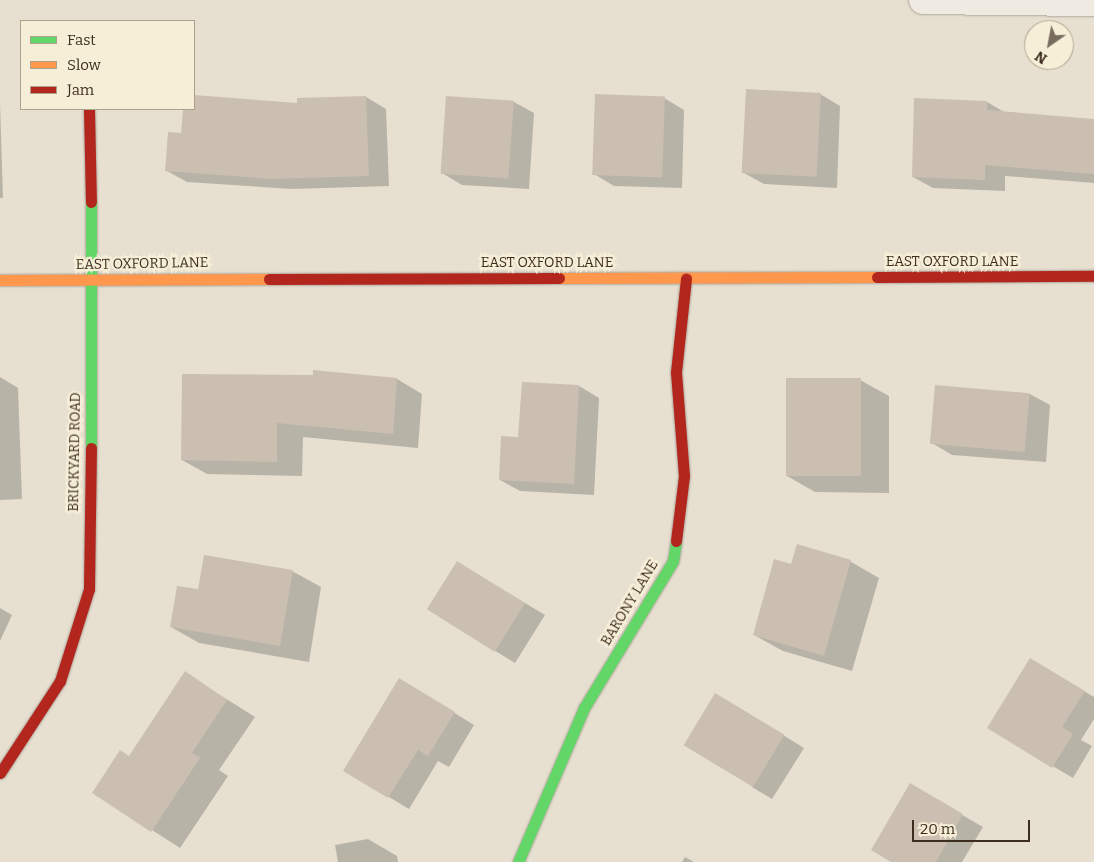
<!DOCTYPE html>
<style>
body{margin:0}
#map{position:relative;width:1094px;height:862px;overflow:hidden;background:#e7e0d1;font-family:Bitter,serif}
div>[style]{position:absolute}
.shadow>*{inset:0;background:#0003}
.building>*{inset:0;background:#cbbfb2;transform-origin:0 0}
.roads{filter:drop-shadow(0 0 1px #ada599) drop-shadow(0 0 1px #ada599)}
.street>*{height:28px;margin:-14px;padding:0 14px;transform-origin:14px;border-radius:14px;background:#efebe3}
.fast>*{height:11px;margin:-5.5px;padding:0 5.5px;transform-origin:5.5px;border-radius:5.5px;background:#63d668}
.slow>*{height:11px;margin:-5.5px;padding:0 5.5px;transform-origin:5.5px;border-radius:5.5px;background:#ff974d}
.jam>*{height:11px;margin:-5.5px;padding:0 5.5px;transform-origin:5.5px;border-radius:5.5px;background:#b3261e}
span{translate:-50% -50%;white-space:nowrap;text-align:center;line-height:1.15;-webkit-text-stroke:4.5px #f7eed8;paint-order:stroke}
.street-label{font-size:14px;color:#3d2e20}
.legend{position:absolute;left:20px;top:20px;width:175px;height:90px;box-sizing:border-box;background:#f7eed8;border:1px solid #ada18e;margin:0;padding:6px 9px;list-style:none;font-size:15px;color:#3d2e20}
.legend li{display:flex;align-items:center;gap:10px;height:25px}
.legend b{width:25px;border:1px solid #ada18e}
.north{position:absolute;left:1024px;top:20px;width:50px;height:50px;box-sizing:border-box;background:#f7eed8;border:1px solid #ada18e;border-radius:50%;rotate:213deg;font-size:14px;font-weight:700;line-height:20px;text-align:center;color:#3d2e20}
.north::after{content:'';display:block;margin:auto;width:18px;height:22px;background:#786c5e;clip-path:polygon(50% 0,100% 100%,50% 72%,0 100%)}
.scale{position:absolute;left:912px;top:820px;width:118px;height:22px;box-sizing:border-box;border:2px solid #3d2e20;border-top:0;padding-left:6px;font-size:15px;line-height:18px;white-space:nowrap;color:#3d2e20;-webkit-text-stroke:4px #f7eed8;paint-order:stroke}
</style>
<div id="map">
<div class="shadow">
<i style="clip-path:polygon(820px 94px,840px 106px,837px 188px,764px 184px,744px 173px)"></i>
<i style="clip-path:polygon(194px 96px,299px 104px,366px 97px,386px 109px,389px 186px,292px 189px,187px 182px,167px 171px,182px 135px,184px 109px,194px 109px)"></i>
<i style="clip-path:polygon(447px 97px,514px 102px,534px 113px,529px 189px,462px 185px,442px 173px)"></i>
<i style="clip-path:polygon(664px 98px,684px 110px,682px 188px,614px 186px,594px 174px)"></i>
<i style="clip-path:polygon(915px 100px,987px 102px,1006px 113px,1094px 120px,1094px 183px,1005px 176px,1005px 191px,933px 188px,913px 177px)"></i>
<i style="clip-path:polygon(0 103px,3px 198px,0 198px)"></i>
<i style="clip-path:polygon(183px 375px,397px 379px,422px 394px,418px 448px,303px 437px,302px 476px,207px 474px,182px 460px)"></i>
<i style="clip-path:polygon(0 377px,18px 388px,22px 499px,0 500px)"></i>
<i style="clip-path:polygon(860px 380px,889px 396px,889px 493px,815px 492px,787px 476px)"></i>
<i style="clip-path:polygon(579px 386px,599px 398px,594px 495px,520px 491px,500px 480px,520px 438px)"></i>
<i style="clip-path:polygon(1030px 394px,1050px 405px,1046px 462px,952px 455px,932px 443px)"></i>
<i style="clip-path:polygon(798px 546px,851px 562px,879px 578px,852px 671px,783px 651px,754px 635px,792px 566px)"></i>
<i style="clip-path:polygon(292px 571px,321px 587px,309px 662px,199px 643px,171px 627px,199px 591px)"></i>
<i style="clip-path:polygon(477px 574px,545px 615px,515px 663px,429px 610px)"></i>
<i style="clip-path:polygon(0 608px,12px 615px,0 641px)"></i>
<i style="clip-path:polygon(1050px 671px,1094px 697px,1094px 719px,1081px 740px,1092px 746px,1073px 778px,988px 728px)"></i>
<i style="clip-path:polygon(185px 673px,255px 717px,219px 770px,228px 776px,180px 848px,93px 792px,130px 757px)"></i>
<i style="clip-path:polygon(419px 691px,474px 725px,449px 767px,438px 761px,409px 809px,344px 770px)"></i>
<i style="clip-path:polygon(736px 706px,804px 748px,772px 799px,752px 787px)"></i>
<i style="clip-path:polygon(910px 785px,983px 827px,962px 862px,893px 862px)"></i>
<i style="clip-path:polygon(368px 839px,397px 856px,398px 862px,338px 862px,335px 845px)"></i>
<i style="clip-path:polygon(685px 857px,694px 862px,682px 862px)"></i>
</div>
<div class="building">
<i style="left:746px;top:89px;width:75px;height:84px;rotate:3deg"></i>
<i style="left:595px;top:94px;width:70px;height:81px;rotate:2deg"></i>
<i style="clip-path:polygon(194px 95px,297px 103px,297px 98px,366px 96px,369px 176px,271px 179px,165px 171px,168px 132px,181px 133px,183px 109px,194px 109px)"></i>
<i style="left:446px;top:96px;width:68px;height:78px;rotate:4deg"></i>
<i style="clip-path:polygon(914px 98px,987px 101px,987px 110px,1094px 119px,1094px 174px,985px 165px,985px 180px,912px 177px)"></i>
<i style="clip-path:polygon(313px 370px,397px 378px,393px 434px,277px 423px,277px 462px,181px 460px,182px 374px,313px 375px)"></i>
<i style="left:786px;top:378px;width:75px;height:98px"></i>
<i style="clip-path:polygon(522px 382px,579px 385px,574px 484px,499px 480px,501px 436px,518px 437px)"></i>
<i style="left:935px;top:385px;width:95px;height:59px;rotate:5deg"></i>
<i style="clip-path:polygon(797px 544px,851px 560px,824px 656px,753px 635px,774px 559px,791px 564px)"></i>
<i style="clip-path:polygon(204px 555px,293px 570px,280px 646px,170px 627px,177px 586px,198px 589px)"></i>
<i style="left:457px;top:561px;width:80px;height:57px;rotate:32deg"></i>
<i style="clip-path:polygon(1030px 658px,1085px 691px,1062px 727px,1073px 734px,1052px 768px,987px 728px)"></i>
<i style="clip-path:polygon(185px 671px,227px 700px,192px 753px,200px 758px,151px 832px,92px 793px,120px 750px,129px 756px)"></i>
<i style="clip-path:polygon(399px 678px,455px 712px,428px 756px,418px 750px,388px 798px,343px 771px)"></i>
<i style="left:715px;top:693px;width:81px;height:61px;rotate:31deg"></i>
<i style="clip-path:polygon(910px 783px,963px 814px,936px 862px,891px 862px,871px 850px)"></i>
</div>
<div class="roads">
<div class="street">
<i style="left:923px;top:0;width:171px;rotate:0.7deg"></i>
</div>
<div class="fast">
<i style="left:91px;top:448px;width:246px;rotate:-90deg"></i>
<i style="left:518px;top:862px;width:168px;rotate:-66.8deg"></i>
<i style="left:584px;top:708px;width:172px;rotate:-58.8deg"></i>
<i style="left:673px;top:561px;width:20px;rotate:-81deg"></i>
</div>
<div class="slow">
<i style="left:559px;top:278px;width:318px;rotate:-0.2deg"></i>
<i style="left:0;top:280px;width:269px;rotate:-0.2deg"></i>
</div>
<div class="jam">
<i style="left:89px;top:109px;width:93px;rotate:88.8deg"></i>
<i style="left:877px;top:277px;width:217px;rotate:-0.3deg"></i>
<i style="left:269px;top:279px;width:290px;rotate:-0.2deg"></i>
<i style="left:676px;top:541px;width:65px;rotate:-83deg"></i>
<i style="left:684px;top:476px;width:104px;rotate:-94.4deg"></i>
<i style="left:676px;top:372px;width:94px;rotate:-83.9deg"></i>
<i style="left:0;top:773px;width:110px;rotate:-56.9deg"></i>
<i style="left:60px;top:681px;width:96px;rotate:-72.5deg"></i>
<i style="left:89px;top:589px;width:141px;rotate:-89.2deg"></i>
</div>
</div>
<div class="street-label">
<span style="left:952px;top:262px">EAST OXFORD LANE</span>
<span style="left:547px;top:263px">EAST OXFORD LANE</span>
<span style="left:142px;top:264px;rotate:-1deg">EAST OXFORD LANE</span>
<span style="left:75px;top:452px;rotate:-89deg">BRICKYARD ROAD</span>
<span style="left:630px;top:603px;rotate:-59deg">BARONY LANE</span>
</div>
<ul class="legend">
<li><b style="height:6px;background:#63d668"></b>Fast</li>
<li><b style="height:6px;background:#ff974d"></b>Slow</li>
<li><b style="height:6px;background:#b3261e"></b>Jam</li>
</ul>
<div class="north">N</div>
<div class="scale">20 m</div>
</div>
